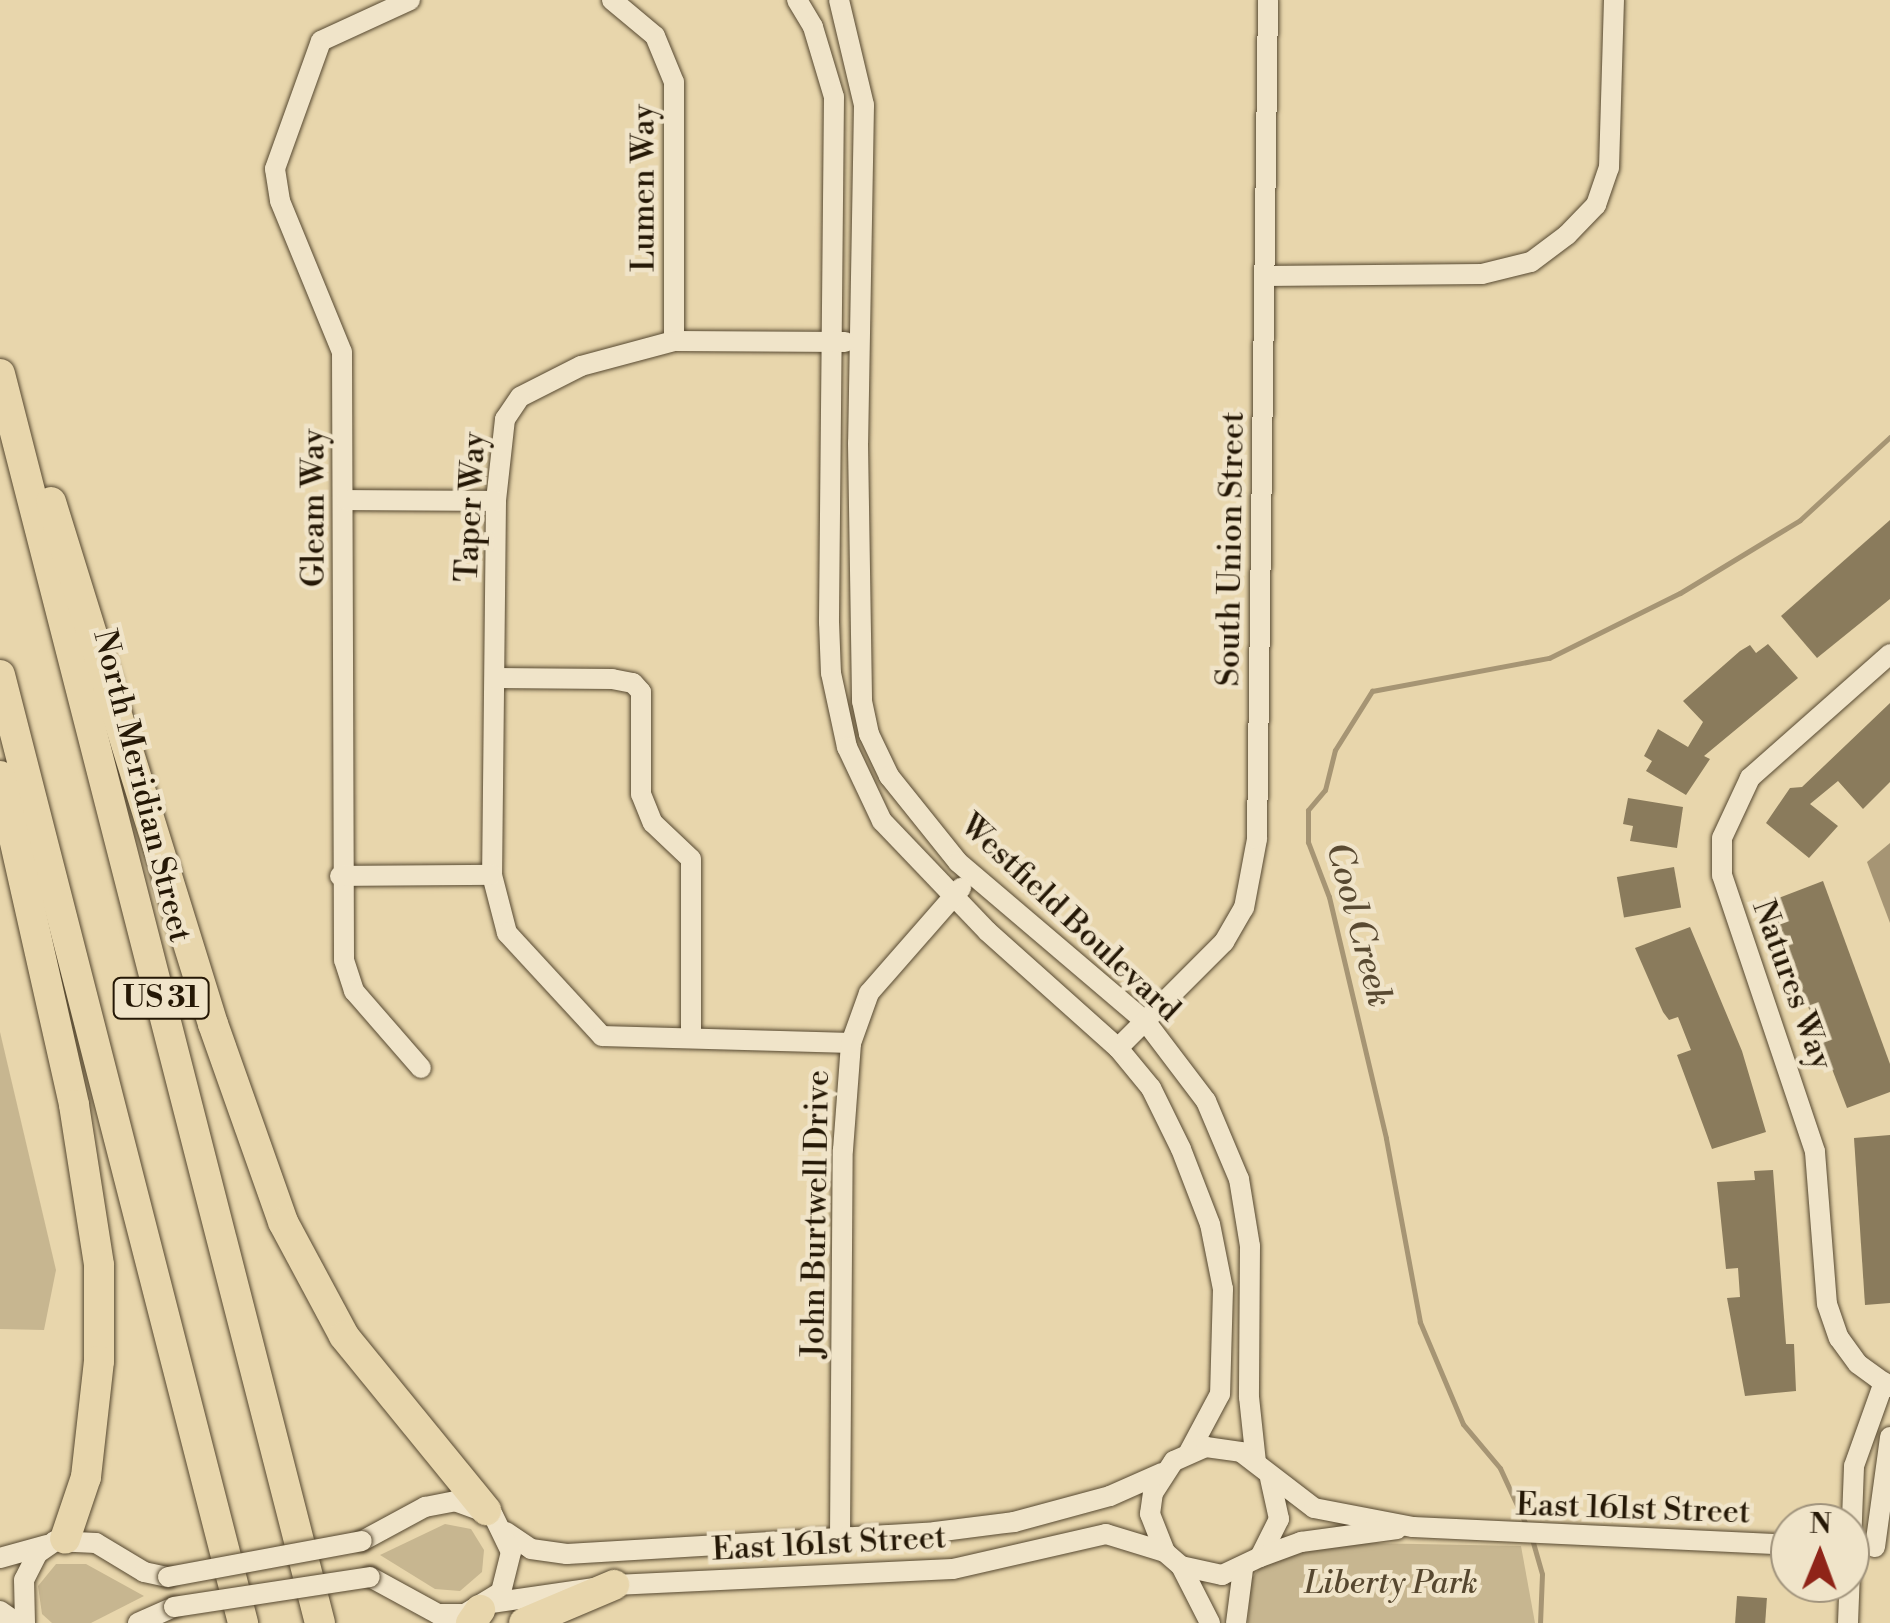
<!DOCTYPE html>
<style>
body{margin:0}
#map{position:relative;width:1890px;height:1623px;overflow:hidden;background:#e8d6ac;font-family:"Libre Bodoni",serif}
div>[style]{position:absolute}
.green>*{inset:0;background:#c7b690}
.water>*{inset:0;background:#a69574}
.stream>*{height:5px;margin:-2.5px;padding:0 2.5px;transform-origin:2.5px;border-radius:2.5px;background:#a69574}
.building>*{inset:0;background:#8a7b5c;transform-origin:0 0}
.roads{filter:drop-shadow(0 0 2px #564830) drop-shadow(0 0 2px #564830)}
.minor>*{height:20px;margin:-10px;padding:0 10px;transform-origin:10px;border-radius:10px;background:#f0e4c9}
.highway>*{height:30px;margin:-15px;padding:0 15px;transform-origin:15px;border-radius:15px;background:#e8d6ac}
.bridges{filter:drop-shadow(0 0 2px #564830) drop-shadow(0 0 2px #564830)}
.minor-bridge>*{height:20px;margin:-10px;padding:0 10px;transform-origin:10px;border-radius:10px;background:#f0e4c9}
span{translate:-50% -50%;white-space:nowrap;text-align:center;line-height:1.15;-webkit-text-stroke:9px #f0e4c9;paint-order:stroke}
.shield-label span{padding:2px 8px;background:#f0e4c9;border:2px solid;border-radius:8px;-webkit-text-stroke-width:0}
.shield-label{font-size:30px;color:#251806;font-weight:700}
.street-label{font-size:32px;color:#251806}
.park-label{font-size:32px;color:#56472f;font-style:italic}
.water-label{font-size:35px;color:#594a32;font-style:italic}
.north{position:absolute;left:1770px;top:1503px;width:100px;height:100px;box-sizing:border-box;background:#f0e4c9;border:2px solid #9f927b;border-radius:50%;rotate:1deg;font-size:28px;font-weight:700;line-height:40px;text-align:center;color:#251806}
.north::after{content:'';display:block;margin:auto;width:35px;height:45px;background:#8f2418;clip-path:polygon(50% 0,100% 100%,50% 72%,0 100%)}
</style>
<div id="map">
<div class="green">
<i style="clip-path:polygon(0 1032px,56px 1270px,44px 1330px,0 1329px)"></i>
<i style="clip-path:polygon(445px 1524px,471px 1529px,484px 1550px,482px 1572px,460px 1591px,435px 1589px,380px 1555px)"></i>
<i style="clip-path:polygon(1365px 1543px,1521px 1546px,1535px 1623px,1248px 1623px,1251px 1580px,1262px 1564px,1298px 1551px)"></i>
<i style="clip-path:polygon(56px 1564px,86px 1564px,144px 1596px,91px 1623px,52px 1623px,42px 1614px,38px 1586px)"></i>
</div>
<div class="water">
<i style="clip-path:polygon(1890px 843px,1890px 923px,1867px 862px)"></i>
</div>
<div class="stream">
<i style="left:1528px;top:1529px;width:67px;rotate:-114.7deg"></i>
<i style="left:1500px;top:1468px;width:57px;rotate:-130.1deg"></i>
<i style="left:1463px;top:1424px;width:111px;rotate:-112.9deg"></i>
<i style="left:1420px;top:1322px;width:187px;rotate:-100.5deg"></i>
<i style="left:1386px;top:1138px;width:248px;rotate:-103.3deg"></i>
<i style="left:1329px;top:897px;width:59px;rotate:-110.9deg"></i>
<i style="left:1308px;top:842px;width:32px;rotate:-90deg"></i>
<i style="left:1308px;top:810px;width:26px;rotate:-50deg"></i>
<i style="left:1325px;top:790px;width:41px;rotate:-76deg"></i>
<i style="left:1335px;top:750px;width:70px;rotate:-57.9deg"></i>
<i style="left:1372px;top:691px;width:180px;rotate:-10.6deg"></i>
<i style="left:1549px;top:658px;width:146px;rotate:-26.4deg"></i>
<i style="left:1680px;top:593px;width:140px;rotate:-31.3deg"></i>
<i style="left:1800px;top:520px;width:122px;rotate:-42.7deg"></i>
<i style="left:1532px;top:1539px;width:36px;rotate:74deg"></i>
<i style="left:1542px;top:1574px;width:49px;rotate:92.3deg"></i>
</div>
<div class="building">
<i style="clip-path:polygon(1890px 520px,1890px 599px,1817px 658px,1781px 616px)"></i>
<i style="clip-path:polygon(1768px 644px,1798px 678px,1704px 756px,1710px 759px,1686px 795px,1646px 771px,1652px 761px,1644px 756px,1658px 729px,1688px 747px,1703px 722px,1683px 701px,1740px 651px,1750px 645px,1756px 653px)"></i>
<i style="clip-path:polygon(1890px 703px,1890px 782px,1863px 809px,1838px 781px,1810px 804px,1838px 826px,1809px 858px,1766px 823px,1790px 788px,1802px 787px)"></i>
<i style="clip-path:polygon(1628px 798px,1683px 807px,1677px 848px,1630px 841px,1633px 826px,1623px 824px)"></i>
<i style="left:1674px;top:867px;width:41px;height:58px;rotate:80deg"></i>
<i style="clip-path:polygon(1823px 881px,1890px 1064px,1890px 1092px,1847px 1108px,1768px 902px)"></i>
<i style="clip-path:polygon(1690px 927px,1742px 1051px,1766px 1132px,1712px 1149px,1677px 1055px,1691px 1050px,1678px 1017px,1669px 1020px,1663px 1012px,1635px 948px)"></i>
<i style="clip-path:polygon(1890px 1135px,1890px 1303px,1865px 1305px,1854px 1138px)"></i>
<i style="clip-path:polygon(1773px 1170px,1786px 1344px,1794px 1344px,1796px 1391px,1745px 1396px,1727px 1298px,1740px 1297px,1738px 1268px,1726px 1269px,1717px 1182px,1755px 1180px,1754px 1171px)"></i>
<i style="left:1737px;top:1596px;width:30px;height:27px;rotate:4deg"></i>
</div>
<div class="roads">
<div class="minor">
<i style="left:410px;top:0;width:98px;rotate:155.3deg"></i>
<i style="left:321px;top:41px;width:136px;rotate:109.8deg"></i>
<i style="left:275px;top:169px;width:32px;rotate:81deg"></i>
<i style="left:280px;top:201px;width:163px;rotate:67.7deg"></i>
<i style="left:342px;top:352px;width:608px;rotate:89.81deg"></i>
<i style="left:344px;top:960px;width:33px;rotate:72deg"></i>
<i style="left:354px;top:991px;width:102px;rotate:49deg"></i>
<i style="left:612px;top:0;width:56px;rotate:39.9deg"></i>
<i style="left:655px;top:36px;width:50px;rotate:67.6deg"></i>
<i style="left:674px;top:82px;width:259px;rotate:90deg"></i>
<i style="left:797px;top:0;width:31px;rotate:59deg"></i>
<i style="left:813px;top:27px;width:73px;rotate:73.3deg"></i>
<i style="left:834px;top:97px;width:525px;rotate:90.55deg"></i>
<i style="left:829px;top:622px;width:51px;rotate:87.8deg"></i>
<i style="left:831px;top:673px;width:76px;rotate:77.8deg"></i>
<i style="left:847px;top:747px;width:82px;rotate:64.7deg"></i>
<i style="left:882px;top:821px;width:152px;rotate:46.3deg"></i>
<i style="left:987px;top:931px;width:176px;rotate:41.8deg"></i>
<i style="left:1118px;top:1048px;width:52px;rotate:50.5deg"></i>
<i style="left:1151px;top:1088px;width:68px;rotate:63.8deg"></i>
<i style="left:1181px;top:1149px;width:80px;rotate:68.9deg"></i>
<i style="left:1210px;top:1224px;width:66px;rotate:78.7deg"></i>
<i style="left:1223px;top:1289px;width:105px;rotate:91.6deg"></i>
<i style="left:1220px;top:1394px;width:66px;rotate:118.1deg"></i>
<i style="left:839px;top:0;width:108px;rotate:76.6deg"></i>
<i style="left:864px;top:105px;width:338px;rotate:91deg"></i>
<i style="left:858px;top:443px;width:258px;rotate:89.1deg"></i>
<i style="left:862px;top:701px;width:34px;rotate:78deg"></i>
<i style="left:869px;top:734px;width:47px;rotate:64.5deg"></i>
<i style="left:889px;top:776px;width:110px;rotate:51.3deg"></i>
<i style="left:958px;top:862px;width:247px;rotate:40.4deg"></i>
<i style="left:1146px;top:1022px;width:99px;rotate:52.8deg"></i>
<i style="left:1206px;top:1101px;width:85px;rotate:67.1deg"></i>
<i style="left:1239px;top:1179px;width:68px;rotate:80.7deg"></i>
<i style="left:1250px;top:1246px;width:151px;rotate:90.4deg"></i>
<i style="left:1249px;top:1397px;width:65px;rotate:83.9deg"></i>
<i style="left:1265px;top:276px;width:217px;rotate:-0.5deg"></i>
<i style="left:1482px;top:274px;width:50px;rotate:-13.8deg"></i>
<i style="left:1531px;top:262px;width:45px;rotate:-36.9deg"></i>
<i style="left:1567px;top:235px;width:42px;rotate:-46deg"></i>
<i style="left:1596px;top:205px;width:39px;rotate:-71deg"></i>
<i style="left:1609px;top:168px;width:168px;rotate:-88.3deg"></i>
<i style="left:845px;top:342px;width:171px;rotate:-179.7deg"></i>
<i style="left:674px;top:341px;width:96px;rotate:165deg"></i>
<i style="left:581px;top:366px;width:68px;rotate:153.1deg"></i>
<i style="left:520px;top:397px;width:27px;rotate:124deg"></i>
<i style="left:505px;top:419px;width:82px;rotate:96.3deg"></i>
<i style="left:496px;top:501px;width:374px;rotate:90.6deg"></i>
<i style="left:492px;top:875px;width:60px;rotate:75.5deg"></i>
<i style="left:507px;top:933px;width:140px;rotate:47.3deg"></i>
<i style="left:602px;top:1036px;width:249px;rotate:1.6deg"></i>
<i style="left:346px;top:500px;width:150px;rotate:0.4deg"></i>
<i style="left:1890px;top:654px;width:187px;rotate:138.5deg"></i>
<i style="left:1750px;top:778px;width:66px;rotate:115deg"></i>
<i style="left:1722px;top:838px;width:37px;rotate:90deg"></i>
<i style="left:1722px;top:875px;width:292px;rotate:71.4deg"></i>
<i style="left:1815px;top:1152px;width:152px;rotate:85.5deg"></i>
<i style="left:1827px;top:1304px;width:36px;rotate:71deg"></i>
<i style="left:1839px;top:1338px;width:32px;rotate:54deg"></i>
<i style="left:1858px;top:1364px;width:39px;rotate:36deg"></i>
<i style="left:495px;top:678px;width:117px;rotate:0.5deg"></i>
<i style="left:612px;top:679px;width:21px;rotate:11deg"></i>
<i style="left:633px;top:683px;width:12px;rotate:48deg"></i>
<i style="left:641px;top:692px;width:102px;rotate:90deg"></i>
<i style="left:641px;top:794px;width:31px;rotate:68deg"></i>
<i style="left:653px;top:823px;width:52px;rotate:43.5deg"></i>
<i style="left:691px;top:859px;width:179px;rotate:90deg"></i>
<i style="left:340px;top:876px;width:152px;rotate:-0.4deg"></i>
<i style="left:1118px;top:1048px;width:150px;rotate:-45deg"></i>
<i style="left:1224px;top:942px;width:39px;rotate:-60deg"></i>
<i style="left:1244px;top:908px;width:70px;rotate:-79.3deg"></i>
<i style="left:1257px;top:839px;width:839px;rotate:-89.25deg"></i>
<i style="left:1270px;top:1478px;width:42px;rotate:77.6deg"></i>
<i style="left:1279px;top:1519px;width:42px;rotate:116.6deg"></i>
<i style="left:1260px;top:1557px;width:42px;rotate:154.7deg"></i>
<i style="left:1222px;top:1575px;width:42px;rotate:-167.6deg"></i>
<i style="left:1181px;top:1566px;width:21px;rotate:-139deg"></i>
<i style="left:1165px;top:1552px;width:41px;rotate:-111.5deg"></i>
<i style="left:1150px;top:1514px;width:21px;rotate:-82deg"></i>
<i style="left:1153px;top:1493px;width:38px;rotate:-57deg"></i>
<i style="left:1174px;top:1461px;width:35px;rotate:-24deg"></i>
<i style="left:1206px;top:1447px;width:35px;rotate:8deg"></i>
<i style="left:1241px;top:1452px;width:92px;rotate:37.5deg"></i>
<i style="left:1314px;top:1508px;width:101px;rotate:10.9deg"></i>
<i style="left:1413px;top:1527px;width:377px;rotate:2.7deg"></i>
<i style="left:506px;top:1532px;width:30px;rotate:34deg"></i>
<i style="left:531px;top:1549px;width:36px;rotate:8deg"></i>
<i style="left:567px;top:1554px;width:369px;rotate:-3.4deg"></i>
<i style="left:935px;top:1532px;width:80px;rotate:-7.2deg"></i>
<i style="left:1014px;top:1522px;width:99px;rotate:-15.2deg"></i>
<i style="left:1110px;top:1496px;width:57px;rotate:-23.9deg"></i>
<i style="left:840px;top:1537px;width:387px;rotate:-89.6deg"></i>
<i style="left:843px;top:1150px;width:107px;rotate:-85.7deg"></i>
<i style="left:851px;top:1043px;width:53px;rotate:-70.2deg"></i>
<i style="left:869px;top:993px;width:140px;rotate:-48.8deg"></i>
<i style="left:362px;top:1541px;width:72px;rotate:-28.4deg"></i>
<i style="left:425px;top:1507px;width:31px;rotate:-11deg"></i>
<i style="left:455px;top:1501px;width:40px;rotate:20.2deg"></i>
<i style="left:493px;top:1515px;width:41px;rotate:64.1deg"></i>
<i style="left:511px;top:1552px;width:41px;rotate:104deg"></i>
<i style="left:501px;top:1592px;width:42px;rotate:148.6deg"></i>
<i style="left:465px;top:1614px;width:27px;rotate:180deg"></i>
<i style="left:438px;top:1614px;width:77px;rotate:-151.4deg"></i>
<i style="left:1875px;top:1547px;width:111px;rotate:-82.2deg"></i>
<i style="left:1260px;top:1557px;width:44px;rotate:-20.1deg"></i>
<i style="left:1301px;top:1542px;width:97px;rotate:-7.7deg"></i>
<i style="left:0;top:1558px;width:49px;rotate:-15.5deg"></i>
<i style="left:1181px;top:1566px;width:64px;rotate:63deg"></i>
<i style="left:491px;top:1603px;width:124px;rotate:-8.3deg"></i>
<i style="left:614px;top:1585px;width:339px;rotate:-2.7deg"></i>
<i style="left:953px;top:1569px;width:157px;rotate:-12.9deg"></i>
<i style="left:1106px;top:1534px;width:62px;rotate:17deg"></i>
<i style="left:0;top:1611px;width:21px;rotate:35deg"></i>
<i style="left:25px;top:1623px;width:43px;rotate:-91.3deg"></i>
<i style="left:24px;top:1580px;width:30px;rotate:-63deg"></i>
<i style="left:38px;top:1553px;width:21px;rotate:-35deg"></i>
<i style="left:55px;top:1541px;width:41px;rotate:2.8deg"></i>
<i style="left:96px;top:1543px;width:56px;rotate:31.1deg"></i>
<i style="left:144px;top:1572px;width:25px;rotate:12deg"></i>
<i style="left:138px;top:1623px;width:39px;rotate:-24deg"></i>
<i style="left:1236px;top:1623px;width:54px;rotate:-82.6deg"></i>
<i style="left:1848px;top:1623px;width:157px;rotate:-87.8deg"></i>
<i style="left:1854px;top:1466px;width:89px;rotate:-70.3deg"></i>
</div>
<div class="highway">
<i style="left:0;top:374px;width:1289px;rotate:75.63deg"></i>
<i style="left:51px;top:502px;width:547px;rotate:72.76deg"></i>
<i style="left:213px;top:1024px;width:210px;rotate:70.5deg"></i>
<i style="left:283px;top:1222px;width:129px;rotate:61.8deg"></i>
<i style="left:344px;top:1336px;width:225px;rotate:50.8deg"></i>
<i style="left:0;top:675px;width:979px;rotate:75.62deg"></i>
<i style="left:0;top:776px;width:337px;rotate:77.3deg"></i>
<i style="left:74px;top:1105px;width:162px;rotate:81.1deg"></i>
<i style="left:99px;top:1265px;width:96px;rotate:90deg"></i>
<i style="left:99px;top:1361px;width:117px;rotate:96.4deg"></i>
<i style="left:86px;top:1477px;width:65px;rotate:108.7deg"></i>
<i style="left:471px;top:1623px;width:16px;rotate:-55deg"></i>
<i style="left:524px;top:1623px;width:98px;rotate:-22.9deg"></i>
</div>
</div>
<div class="bridges">
<div class="minor-bridge">
<i style="left:168px;top:1577px;width:197px;rotate:-10.5deg"></i>
<i style="left:174px;top:1607px;width:198px;rotate:-8.7deg"></i>
</div>
</div>
<div class="shield-label">
<span style="left:161px;top:998px">US 31</span>
</div>
<div class="street-label">
<span style="left:644px;top:188px;rotate:-90deg">Lumen Way</span>
<span style="left:471px;top:507px;rotate:-87deg">Taper Way</span>
<span style="left:314px;top:508px;rotate:-90deg">Gleam Way</span>
<span style="left:1231px;top:549px;rotate:-89deg">South Union Street</span>
<span style="left:142px;top:786px;rotate:76deg">North Meridian Street</span>
<span style="left:1070px;top:918px;rotate:43deg">Westfield Boulevard</span>
<span style="left:1792px;top:985px;rotate:70deg">Natures Way</span>
<span style="left:816px;top:1214px;rotate:-89deg">John Burtwell Drive</span>
<span style="left:1633px;top:1509px;rotate:2deg">East 161st Street</span>
<span style="left:829px;top:1544px;rotate:-3deg">East 161st Street</span>
</div>
<div class="park-label">
<span style="left:1391px;top:1583px">Liberty Park</span>
</div>
<div class="water-label">
<span style="left:1358px;top:925px;rotate:75deg">Cool Creek</span>
</div>
<div class="north">N</div>
</div>
